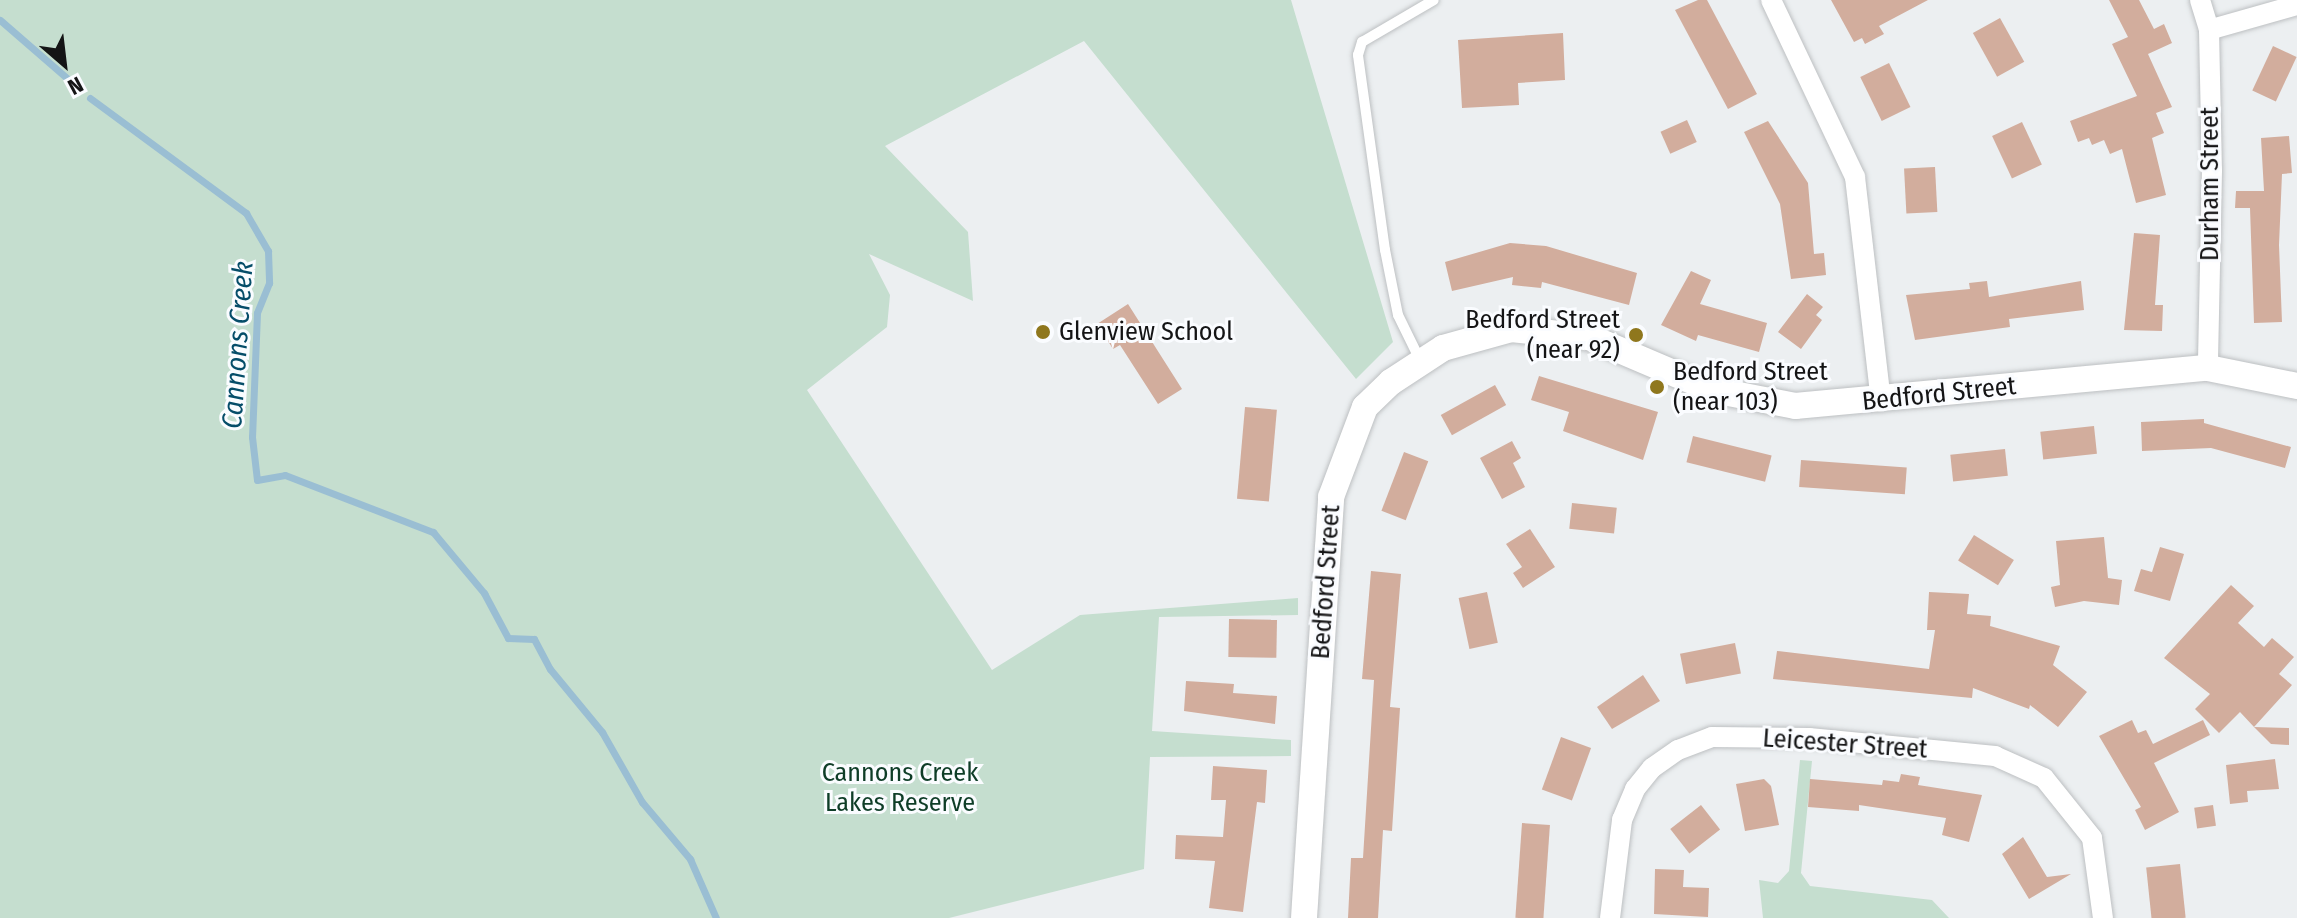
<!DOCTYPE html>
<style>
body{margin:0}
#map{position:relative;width:2297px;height:918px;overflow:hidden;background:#eceff1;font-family:"Fira Sans Condensed",sans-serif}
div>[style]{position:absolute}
.green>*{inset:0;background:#c5decf}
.stream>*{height:7px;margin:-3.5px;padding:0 3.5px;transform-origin:3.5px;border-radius:3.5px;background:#9abed3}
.building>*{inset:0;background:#d2ad9d;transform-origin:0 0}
.roads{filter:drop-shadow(0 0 2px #bdc0c2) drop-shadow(0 0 2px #bdc0c2)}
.service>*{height:10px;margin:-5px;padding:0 5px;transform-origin:5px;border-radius:5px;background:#fff}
.minor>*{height:20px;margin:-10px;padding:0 10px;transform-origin:10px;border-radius:10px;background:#fff}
.tertiary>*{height:26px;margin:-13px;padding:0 13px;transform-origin:13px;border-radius:13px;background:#fff}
.dots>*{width:22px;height:22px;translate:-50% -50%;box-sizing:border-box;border:4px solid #fafcff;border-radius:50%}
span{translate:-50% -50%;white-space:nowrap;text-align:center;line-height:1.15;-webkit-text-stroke:6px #fafcff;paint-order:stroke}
.street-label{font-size:26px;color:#141415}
.poi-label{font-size:26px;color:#141415}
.right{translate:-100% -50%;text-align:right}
.left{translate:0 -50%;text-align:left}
.park-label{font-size:26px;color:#0e3d27}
.water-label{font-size:28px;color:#054d69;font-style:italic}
.north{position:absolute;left:24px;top:24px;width:80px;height:80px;-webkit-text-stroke:6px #fafcff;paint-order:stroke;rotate:152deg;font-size:22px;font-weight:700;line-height:32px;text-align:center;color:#141415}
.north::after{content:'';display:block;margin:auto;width:28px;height:36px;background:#141415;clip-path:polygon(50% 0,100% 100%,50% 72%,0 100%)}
</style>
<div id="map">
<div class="green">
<i style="clip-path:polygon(0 0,1291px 0,1393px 342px,1356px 379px,1084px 41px,885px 146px,968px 232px,973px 301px,869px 254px,890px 295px,887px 327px,807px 390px,992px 670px,1080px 615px,1298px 598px,1298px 615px,1159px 617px,1152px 731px,1291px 740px,1291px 756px,1150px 757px,1144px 869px,949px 918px,0 918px)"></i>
<i style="clip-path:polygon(1800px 760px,1812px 761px,1801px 873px,1810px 886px,1932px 900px,1949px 918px,1763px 918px,1759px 880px,1778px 883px,1789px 871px)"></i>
</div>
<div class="stream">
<i style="left:0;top:20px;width:91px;rotate:41deg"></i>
<i style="left:90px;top:98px;width:194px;rotate:36.4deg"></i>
<i style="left:246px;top:213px;width:44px;rotate:59.9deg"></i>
<i style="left:268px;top:251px;width:32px;rotate:88deg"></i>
<i style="left:269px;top:283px;width:32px;rotate:112deg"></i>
<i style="left:257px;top:313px;width:124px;rotate:92.3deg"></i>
<i style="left:252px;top:437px;width:43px;rotate:83.4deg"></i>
<i style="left:257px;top:480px;width:28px;rotate:-10deg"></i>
<i style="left:285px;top:475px;width:159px;rotate:21.1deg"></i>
<i style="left:433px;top:532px;width:80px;rotate:50.1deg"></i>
<i style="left:484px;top:593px;width:51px;rotate:61.9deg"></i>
<i style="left:508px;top:638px;width:26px;rotate:2deg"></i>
<i style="left:534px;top:639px;width:34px;rotate:62deg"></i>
<i style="left:550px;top:669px;width:82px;rotate:50.5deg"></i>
<i style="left:602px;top:732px;width:81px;rotate:60.3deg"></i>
<i style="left:642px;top:802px;width:75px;rotate:49.9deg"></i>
<i style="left:690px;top:859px;width:64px;rotate:66.2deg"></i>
</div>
<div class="building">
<i style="clip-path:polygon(1698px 0,1707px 0,1757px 94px,1728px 109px,1675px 10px)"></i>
<i style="clip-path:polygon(1831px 0,1928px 0,1879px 26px,1884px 34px,1865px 44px,1862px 38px,1854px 42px)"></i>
<i style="clip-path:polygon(2109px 0,2139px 0,2154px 29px,2164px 24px,2172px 43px,2148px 54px,2172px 107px,2156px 113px,2164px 133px,2152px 138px,2166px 195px,2136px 203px,2122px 149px,2110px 154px,2104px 140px,2092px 145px,2089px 138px,2078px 142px,2070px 121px,2137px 96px,2112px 44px,2128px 37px)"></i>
<i style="left:2000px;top:18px;width:50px;height:31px;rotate:61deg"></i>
<i style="clip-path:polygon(1563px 33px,1565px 80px,1518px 83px,1519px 105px,1462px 108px,1458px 40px)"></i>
<i style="left:2273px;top:46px;width:26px;height:49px;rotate:25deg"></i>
<i style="left:1889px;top:63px;width:49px;height:32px;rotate:64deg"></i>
<i style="left:1687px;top:120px;width:24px;height:29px;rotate:66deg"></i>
<i style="clip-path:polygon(1768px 121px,1808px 183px,1814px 254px,1824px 253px,1826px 275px,1791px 279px,1780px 204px,1744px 132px)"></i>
<i style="left:2022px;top:122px;width:47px;height:33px;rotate:65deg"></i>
<i style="clip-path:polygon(2289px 136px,2292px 173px,2282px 174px,2279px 245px,2282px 322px,2254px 323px,2250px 208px,2235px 208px,2236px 191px,2264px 191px,2261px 138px)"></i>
<i style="left:1935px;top:167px;width:45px;height:31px;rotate:87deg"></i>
<i style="clip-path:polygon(2134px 233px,2160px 235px,2155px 305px,2163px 305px,2162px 331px,2124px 330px)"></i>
<i style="clip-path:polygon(1510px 243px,1546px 246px,1637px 273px,1629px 305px,1542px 282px,1541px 288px,1512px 285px,1513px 277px,1452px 291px,1445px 262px)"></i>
<i style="clip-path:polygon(1691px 271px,1711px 280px,1700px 304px,1767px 323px,1759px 352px,1698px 335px,1696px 341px,1661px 325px)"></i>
<i style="clip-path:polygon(1987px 281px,1989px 297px,2081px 281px,2084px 310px,2009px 319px,2010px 327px,1915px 340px,1906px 295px,1970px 289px,1969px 283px)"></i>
<i style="clip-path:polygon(1807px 294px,1823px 307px,1816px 315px,1822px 320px,1801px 349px,1778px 332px)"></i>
<i style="clip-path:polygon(1128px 304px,1182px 389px,1158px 404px,1120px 345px,1113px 349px,1097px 324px)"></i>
<i style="clip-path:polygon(1539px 376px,1658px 412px,1643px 460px,1563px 431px,1569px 412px,1531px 400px)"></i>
<i style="left:1495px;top:385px;width:23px;height:62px;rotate:61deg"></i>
<i style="left:1245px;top:407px;width:32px;height:92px;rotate:5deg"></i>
<i style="clip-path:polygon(2204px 419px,2204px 423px,2291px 447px,2285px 468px,2211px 448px,2142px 451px,2141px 422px)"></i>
<i style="left:2094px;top:426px;width:28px;height:54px;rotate:84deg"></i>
<i style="left:1693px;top:436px;width:81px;height:27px;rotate:14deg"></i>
<i style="clip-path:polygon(1512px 441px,1521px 458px,1513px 463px,1525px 487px,1502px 499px,1480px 458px)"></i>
<i style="left:2005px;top:449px;width:27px;height:55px;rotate:84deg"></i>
<i style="left:1404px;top:452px;width:26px;height:63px;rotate:21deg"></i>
<i style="left:1801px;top:460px;width:106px;height:27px;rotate:4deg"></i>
<i style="left:1572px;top:503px;width:45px;height:26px;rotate:6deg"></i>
<i style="clip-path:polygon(1530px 529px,1555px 567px,1523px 588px,1513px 573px,1522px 567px,1506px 544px)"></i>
<i style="left:1974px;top:535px;width:47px;height:30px;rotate:32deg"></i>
<i style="clip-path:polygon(2104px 537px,2108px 578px,2122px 580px,2119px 605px,2084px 601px,2055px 607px,2051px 587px,2060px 585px,2056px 541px)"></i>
<i style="clip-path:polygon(2160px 547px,2184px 554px,2170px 601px,2134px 591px,2141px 569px,2152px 572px)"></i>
<i style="clip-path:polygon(1371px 571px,1401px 574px,1390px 707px,1400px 708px,1392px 831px,1383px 830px,1378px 918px,1348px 918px,1351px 858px,1363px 858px,1374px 680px,1362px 679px)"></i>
<i style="clip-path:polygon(2231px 585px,2254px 606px,2238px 623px,2264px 647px,2272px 638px,2294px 657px,2279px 674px,2292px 685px,2254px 727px,2240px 712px,2219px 733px,2195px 709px,2210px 694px,2164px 658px)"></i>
<i style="left:1487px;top:592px;width:52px;height:29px;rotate:78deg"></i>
<i style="clip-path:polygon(1929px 592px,1969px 594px,1967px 614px,1991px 616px,1990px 626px,2060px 646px,2053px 665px,2087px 692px,2058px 727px,2030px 705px,2029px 709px,1973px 688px,1972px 698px,1773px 679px,1777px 651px,1929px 669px,1935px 630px,1927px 630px)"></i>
<i style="left:1229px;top:619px;width:48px;height:38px;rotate:1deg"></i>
<i style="left:1735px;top:643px;width:31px;height:56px;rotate:79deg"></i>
<i style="clip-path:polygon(1643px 675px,1660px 701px,1612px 729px,1597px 707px)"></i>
<i style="clip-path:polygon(1186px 681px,1234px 684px,1233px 693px,1277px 696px,1275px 724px,1184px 711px)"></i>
<i style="clip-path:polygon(2132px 720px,2138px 733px,2146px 730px,2153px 744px,2203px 720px,2210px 735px,2154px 763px,2179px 812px,2145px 830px,2135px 810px,2141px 807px,2099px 736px)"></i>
<i style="clip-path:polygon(2254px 727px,2289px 728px,2289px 745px,2271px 744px)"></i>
<i style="left:1561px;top:737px;width:32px;height:56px;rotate:20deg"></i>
<i style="clip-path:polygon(2275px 759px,2279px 789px,2247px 791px,2248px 802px,2230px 804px,2226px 765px)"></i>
<i style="clip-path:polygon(1213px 766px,1267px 770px,1265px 803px,1257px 802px,1243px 912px,1209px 908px,1215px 861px,1175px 859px,1176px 835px,1223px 837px,1226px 800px,1211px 800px)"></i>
<i style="clip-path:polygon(1901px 774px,1920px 777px,1918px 785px,1982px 795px,1969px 842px,1942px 835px,1946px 818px,1859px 805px,1859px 811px,1808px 807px,1810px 779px,1882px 785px,1883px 780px,1899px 782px)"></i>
<i style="clip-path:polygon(1764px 779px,1771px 786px,1779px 825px,1745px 831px,1736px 784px)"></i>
<i style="left:1701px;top:805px;width:31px;height:39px;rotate:52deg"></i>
<i style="left:2213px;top:805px;width:21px;height:19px;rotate:82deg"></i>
<i style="left:1522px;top:823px;width:28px;height:95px;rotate:4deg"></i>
<i style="clip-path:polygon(2023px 837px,2047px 877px,2071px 874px,2029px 899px,2002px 854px)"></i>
<i style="left:2180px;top:864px;width:54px;height:34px;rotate:84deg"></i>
<i style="clip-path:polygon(1655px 869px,1684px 870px,1683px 887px,1709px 888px,1708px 917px,1654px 914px)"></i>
</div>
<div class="roads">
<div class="service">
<i style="left:1421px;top:362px;width:52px;rotate:-116.1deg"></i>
<i style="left:1398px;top:315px;width:66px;rotate:-101.3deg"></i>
<i style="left:1385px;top:250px;width:197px;rotate:-97.9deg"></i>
<i style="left:1358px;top:55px;width:14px;rotate:-73deg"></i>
<i style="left:1362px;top:42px;width:83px;rotate:-30.3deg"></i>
</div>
<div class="minor">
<i style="left:1771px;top:0;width:196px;rotate:64.6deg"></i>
<i style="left:1855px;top:177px;width:226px;rotate:83.4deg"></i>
<i style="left:2200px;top:0;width:31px;rotate:73deg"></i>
<i style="left:2209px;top:30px;width:140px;rotate:88.8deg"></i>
<i style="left:2212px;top:170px;width:198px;rotate:91.2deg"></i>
<i style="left:2209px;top:30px;width:91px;rotate:-15.9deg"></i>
<i style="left:1610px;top:918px;width:99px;rotate:-83deg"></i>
<i style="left:1622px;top:820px;width:34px;rotate:-67deg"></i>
<i style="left:1635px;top:789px;width:27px;rotate:-51deg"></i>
<i style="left:1652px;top:768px;width:32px;rotate:-35deg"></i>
<i style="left:1678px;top:750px;width:36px;rotate:-21deg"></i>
<i style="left:1712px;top:737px;width:97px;rotate:0.6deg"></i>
<i style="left:1809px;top:738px;width:187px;rotate:5.5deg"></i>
<i style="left:1995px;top:756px;width:54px;rotate:24.2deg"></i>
<i style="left:2044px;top:778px;width:77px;rotate:51.3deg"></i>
<i style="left:2092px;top:838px;width:81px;rotate:82.2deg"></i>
</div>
<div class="tertiary">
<i style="left:1304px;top:918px;width:422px;rotate:-86.3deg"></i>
<i style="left:1331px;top:497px;width:96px;rotate:-69.3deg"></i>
<i style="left:1365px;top:407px;width:36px;rotate:-44deg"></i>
<i style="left:1391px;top:382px;width:62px;rotate:-33.2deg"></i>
<i style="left:1443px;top:348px;width:71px;rotate:-15.6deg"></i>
<i style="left:1511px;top:329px;width:78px;rotate:5.9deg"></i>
<i style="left:1589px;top:337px;width:135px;rotate:23.1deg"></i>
<i style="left:1713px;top:390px;width:84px;rotate:11deg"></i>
<i style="left:1795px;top:406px;width:415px;rotate:-5.3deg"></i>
<i style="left:2208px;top:368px;width:91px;rotate:11.4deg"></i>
</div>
</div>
<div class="dots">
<i style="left:1043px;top:332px;background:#8f771d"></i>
<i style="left:1636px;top:335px;background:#8f771d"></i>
<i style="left:1657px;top:387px;background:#8f771d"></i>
</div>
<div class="street-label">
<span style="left:2210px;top:184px;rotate:-90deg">Durham Street</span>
<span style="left:1939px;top:394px;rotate:-6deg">Bedford Street</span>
<span style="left:1326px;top:582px;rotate:-86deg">Bedford Street</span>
<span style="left:1845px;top:744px;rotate:4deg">Leicester Street</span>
</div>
<div class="poi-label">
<span class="right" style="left:1620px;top:335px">Bedford Street<br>(near 92)</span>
<span class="left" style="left:1059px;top:332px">Glenview School</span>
<span class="left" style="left:1673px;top:387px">Bedford Street<br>(near 103)</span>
</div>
<div class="park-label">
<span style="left:900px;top:788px">Cannons Creek<br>Lakes Reserve</span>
</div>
<div class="water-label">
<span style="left:238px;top:345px;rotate:-86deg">Cannons Creek</span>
</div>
<div class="north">N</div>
</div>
